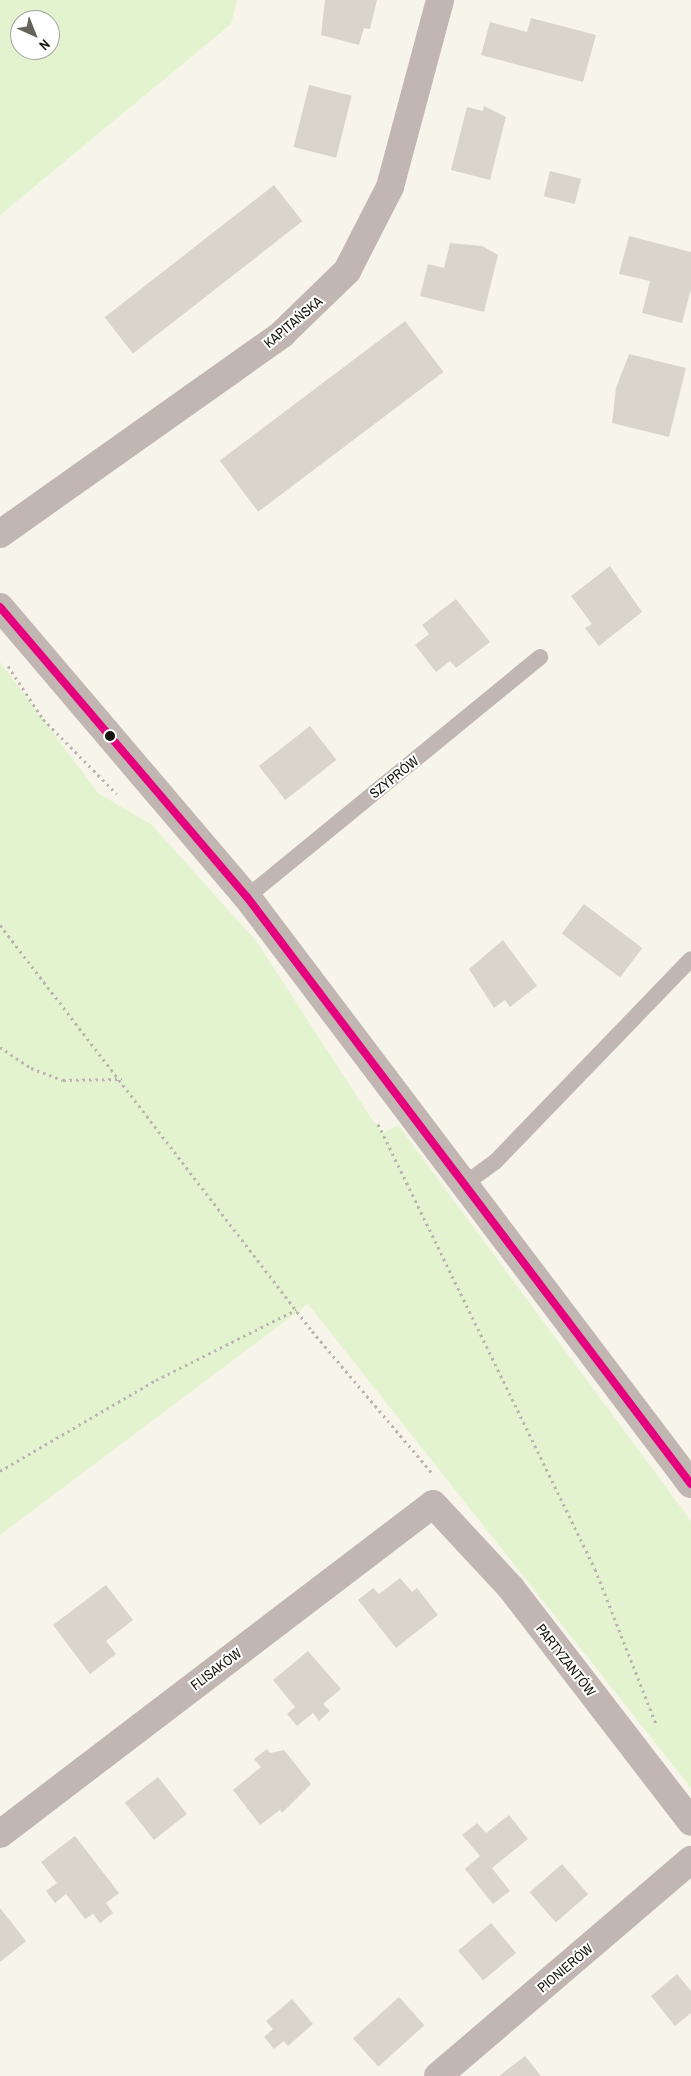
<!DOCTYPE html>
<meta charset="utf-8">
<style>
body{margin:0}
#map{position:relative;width:691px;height:2076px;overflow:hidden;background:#f7f5e9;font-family:"Archivo Narrow",sans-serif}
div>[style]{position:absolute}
.green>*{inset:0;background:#e3f3cf}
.building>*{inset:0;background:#d9d5cc;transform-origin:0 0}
.path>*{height:3px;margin-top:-1.5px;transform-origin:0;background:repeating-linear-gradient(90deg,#bcb4af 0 2.5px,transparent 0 6.5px)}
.service>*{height:16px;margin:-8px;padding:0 8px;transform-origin:8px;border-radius:8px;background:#c1b6b2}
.minor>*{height:28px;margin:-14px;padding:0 14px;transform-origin:14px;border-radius:14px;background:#c1b6b2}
.tertiary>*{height:28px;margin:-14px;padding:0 14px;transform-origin:14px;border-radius:14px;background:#c1b6b2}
.bus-1>*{height:8px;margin:-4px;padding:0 4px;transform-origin:4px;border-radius:4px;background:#e5007d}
.dots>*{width:14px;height:14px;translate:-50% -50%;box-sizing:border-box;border:2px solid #fff;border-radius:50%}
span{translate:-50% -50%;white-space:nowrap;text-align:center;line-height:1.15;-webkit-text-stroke:4px #fff;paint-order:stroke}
.street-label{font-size:14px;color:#16150d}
.north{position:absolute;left:10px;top:10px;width:50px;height:50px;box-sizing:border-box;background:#fff;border:1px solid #a2a19e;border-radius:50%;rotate:136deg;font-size:14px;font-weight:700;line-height:20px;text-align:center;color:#16150d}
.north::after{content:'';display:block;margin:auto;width:18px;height:22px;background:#65635a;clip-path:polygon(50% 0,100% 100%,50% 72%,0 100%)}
</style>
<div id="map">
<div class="green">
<i style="clip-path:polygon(evenodd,0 0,237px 0,231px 24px,0 215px,0 0,20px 20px,50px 20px,50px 50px,20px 50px,20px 20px)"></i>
<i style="clip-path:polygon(0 662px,98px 793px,152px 825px,257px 942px,371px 1118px,383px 1133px,398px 1125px,691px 1521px,691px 1788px,308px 1304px,0 1535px)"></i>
</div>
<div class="building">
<i style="clip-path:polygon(325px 0,377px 0,370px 29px,364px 28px,359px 45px,321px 35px)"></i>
<i style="clip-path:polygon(531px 18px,596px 35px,583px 82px,481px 55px,490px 22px,527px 32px)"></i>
<i style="left:309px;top:85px;width:44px;height:64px;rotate:14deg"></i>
<i style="clip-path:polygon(484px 106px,506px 117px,490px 180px,451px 170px,467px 107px,483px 111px)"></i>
<i style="left:550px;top:171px;width:32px;height:26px;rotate:14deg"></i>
<i style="left:274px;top:185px;width:46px;height:215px;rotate:52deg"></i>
<i style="clip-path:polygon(629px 236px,691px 252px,691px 289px,682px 323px,642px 313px,650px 281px,619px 274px)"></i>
<i style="clip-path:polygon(450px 243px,482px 246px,498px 255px,484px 312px,420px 296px,428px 264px,444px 268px)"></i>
<i style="left:405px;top:321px;width:64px;height:232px;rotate:53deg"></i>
<i style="clip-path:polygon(629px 354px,686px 368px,669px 437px,612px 423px,616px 388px)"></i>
<i style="clip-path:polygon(610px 566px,642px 612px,599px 646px,585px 628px,592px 624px,571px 596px)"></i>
<i style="clip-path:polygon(456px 599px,490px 642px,456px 668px,450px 661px,436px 672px,415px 645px,429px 634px,422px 625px)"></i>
<i style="left:310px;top:726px;width:43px;height:65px;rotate:52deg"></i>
<i style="left:584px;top:904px;width:73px;height:37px;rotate:37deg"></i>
<i style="clip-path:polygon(503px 940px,537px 986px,510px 1007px,505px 1000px,494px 1008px,469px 969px)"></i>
<i style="clip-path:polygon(400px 1578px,412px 1592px,417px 1588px,438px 1615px,396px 1648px,358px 1600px,373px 1588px,379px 1594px)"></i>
<i style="clip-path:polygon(106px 1585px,133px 1620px,106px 1641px,116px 1654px,90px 1674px,53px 1625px)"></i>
<i style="clip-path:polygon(308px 1651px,341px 1689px,323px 1704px,330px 1711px,319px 1721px,313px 1713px,297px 1726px,287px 1714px,295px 1707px,273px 1680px)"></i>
<i style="clip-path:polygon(267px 1749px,270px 1753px,284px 1750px,311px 1784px,282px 1813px,280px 1810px,260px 1825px,233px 1790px,261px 1767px,254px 1759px)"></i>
<i style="left:158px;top:1777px;width:47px;height:42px;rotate:52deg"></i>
<i style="clip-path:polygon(509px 1815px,528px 1839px,492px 1868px,510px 1891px,493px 1904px,465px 1869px,480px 1856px,462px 1835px,477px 1823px,486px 1833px)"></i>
<i style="clip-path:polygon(75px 1836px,119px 1893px,106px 1903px,113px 1913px,100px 1923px,93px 1914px,85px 1919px,66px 1894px,55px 1903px,46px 1891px,57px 1883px,41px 1862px)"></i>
<i style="left:562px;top:1864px;width:40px;height:43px;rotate:49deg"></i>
<i style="clip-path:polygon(0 1908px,26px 1941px,0 1962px)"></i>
<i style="left:491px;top:1923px;width:39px;height:43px;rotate:50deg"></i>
<i style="clip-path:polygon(677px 1974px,691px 1991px,691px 2013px,675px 2026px,651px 1996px)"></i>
<i style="left:399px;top:1997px;width:38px;height:62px;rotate:48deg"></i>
<i style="clip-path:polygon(292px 1999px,313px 2024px,288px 2046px,284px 2041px,274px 2049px,264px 2037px,273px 2029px,266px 2021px)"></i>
<i style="clip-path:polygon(525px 2056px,541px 2076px,499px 2076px)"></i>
</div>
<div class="path">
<i style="left:8px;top:666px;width:64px;rotate:56.6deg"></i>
<i style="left:43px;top:719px;width:105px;rotate:45.4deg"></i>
<i style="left:0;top:925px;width:512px;rotate:52.46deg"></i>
<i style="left:312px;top:1331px;width:187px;rotate:49.8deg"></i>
<i style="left:0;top:1047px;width:37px;rotate:34deg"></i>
<i style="left:31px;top:1068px;width:34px;rotate:21deg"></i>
<i style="left:63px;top:1080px;width:59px;rotate:-1deg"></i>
<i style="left:378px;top:1124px;width:495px;rotate:64deg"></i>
<i style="left:595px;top:1569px;width:169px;rotate:68.5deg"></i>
<i style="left:0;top:1471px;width:181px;rotate:-30.3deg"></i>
<i style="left:156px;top:1380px;width:157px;rotate:-26.6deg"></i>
</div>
<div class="service">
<i style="left:247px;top:897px;width:379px;rotate:-39.3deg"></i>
<i style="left:466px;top:1183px;width:36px;rotate:-36deg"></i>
<i style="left:495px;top:1162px;width:282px;rotate:-46deg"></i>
</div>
<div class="minor">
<i style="left:0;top:534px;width:346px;rotate:-35.3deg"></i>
<i style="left:282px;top:334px;width:91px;rotate:-44.1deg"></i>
<i style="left:347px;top:271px;width:94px;rotate:-62.9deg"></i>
<i style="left:390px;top:187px;width:194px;rotate:-75deg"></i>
<i style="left:0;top:1834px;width:544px;rotate:-37.31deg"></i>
<i style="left:433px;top:1504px;width:115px;rotate:47.1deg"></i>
<i style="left:511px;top:1588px;width:295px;rotate:52.4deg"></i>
<i style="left:438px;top:2076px;width:333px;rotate:-40.5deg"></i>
</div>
<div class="tertiary">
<i style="left:0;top:607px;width:381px;rotate:49.6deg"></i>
<i style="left:247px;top:897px;width:736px;rotate:52.9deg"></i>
</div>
<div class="bus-1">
<i style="left:0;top:607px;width:381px;rotate:49.6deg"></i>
<i style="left:247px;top:897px;width:736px;rotate:52.9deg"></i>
</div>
<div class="dots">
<i style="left:110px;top:736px;background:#16150d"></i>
</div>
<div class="street-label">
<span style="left:293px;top:322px;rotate:-40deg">KAPITAŃSKA</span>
<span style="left:394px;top:777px;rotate:-39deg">SZYPRÓW</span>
<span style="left:566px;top:1660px;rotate:52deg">PARTYZANTÓW</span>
<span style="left:216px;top:1669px;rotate:-37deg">FLISAKÓW</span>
<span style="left:565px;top:1968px;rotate:-40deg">PIONIERÓW</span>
</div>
<div class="north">N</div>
</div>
